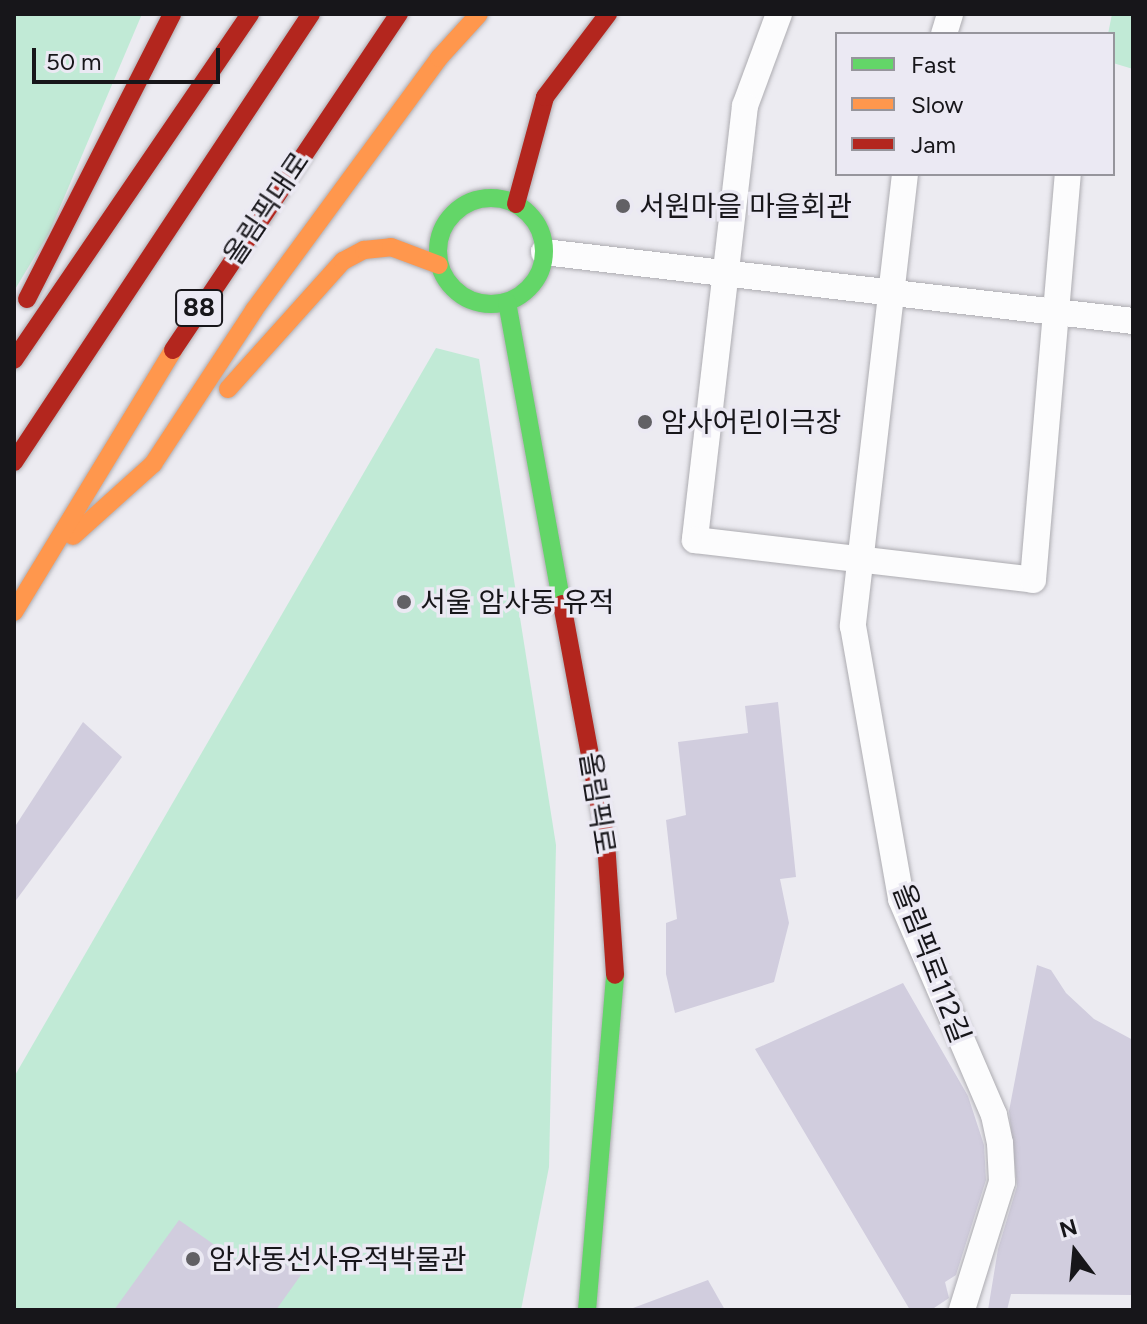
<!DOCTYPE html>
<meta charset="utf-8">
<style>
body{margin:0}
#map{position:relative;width:1147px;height:1324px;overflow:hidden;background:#ecebf1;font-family:Figtree,"Noto Sans KR",sans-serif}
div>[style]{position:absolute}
.green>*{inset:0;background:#c1ead6}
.building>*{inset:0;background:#d1cdde}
.roads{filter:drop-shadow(0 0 2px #adacb1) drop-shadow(0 0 2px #adacb1)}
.street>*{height:26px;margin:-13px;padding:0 13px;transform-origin:13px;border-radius:13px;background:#fcfcfd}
.fast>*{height:18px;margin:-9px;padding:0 9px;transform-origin:9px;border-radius:9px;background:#63d668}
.fast>.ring{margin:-9px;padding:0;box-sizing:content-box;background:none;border:18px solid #63d668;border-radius:50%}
.slow>*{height:18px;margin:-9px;padding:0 9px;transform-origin:9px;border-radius:9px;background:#ff974d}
.jam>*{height:18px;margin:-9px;padding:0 9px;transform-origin:9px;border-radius:9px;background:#b3261e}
.dots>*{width:22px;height:22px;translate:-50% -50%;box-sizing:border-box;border:4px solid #ebe9f3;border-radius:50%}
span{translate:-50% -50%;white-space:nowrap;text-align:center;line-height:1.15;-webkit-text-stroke:7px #ebe9f3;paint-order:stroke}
.shield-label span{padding:2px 6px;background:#ebe9f3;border:2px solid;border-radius:6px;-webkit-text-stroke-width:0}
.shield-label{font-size:26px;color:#17161a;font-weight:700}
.poi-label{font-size:28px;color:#17161a}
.left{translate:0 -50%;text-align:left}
.street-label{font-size:28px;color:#17161a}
.frame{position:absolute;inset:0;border:16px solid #17161a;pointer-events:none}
.legend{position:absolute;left:835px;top:32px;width:280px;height:144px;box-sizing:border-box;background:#ebe9f3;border:2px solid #96959c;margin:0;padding:10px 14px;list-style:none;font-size:24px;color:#17161a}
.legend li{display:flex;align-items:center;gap:16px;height:40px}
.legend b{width:40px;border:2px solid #96959c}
.north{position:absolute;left:1035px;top:1212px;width:80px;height:80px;-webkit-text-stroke:6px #ebe9f3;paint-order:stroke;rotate:344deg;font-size:22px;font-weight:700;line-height:32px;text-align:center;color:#17161a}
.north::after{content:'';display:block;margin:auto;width:28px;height:36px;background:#17161a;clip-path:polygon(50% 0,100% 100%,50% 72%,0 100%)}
.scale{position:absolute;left:32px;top:48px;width:188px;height:36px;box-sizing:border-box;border:4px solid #17161a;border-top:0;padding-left:10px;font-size:24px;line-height:28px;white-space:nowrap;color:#17161a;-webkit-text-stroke:6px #ebe9f3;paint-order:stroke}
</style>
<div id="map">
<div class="green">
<i style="clip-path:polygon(14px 14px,142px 14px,49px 233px,14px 291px)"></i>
<i style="clip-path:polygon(1112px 14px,1133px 14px,1133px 69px,1113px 63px,1113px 34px,1108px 34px)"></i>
<i style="clip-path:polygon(436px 348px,479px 359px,556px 845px,549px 1167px,521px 1310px,14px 1310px,14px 1077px)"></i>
</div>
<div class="building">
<i style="clip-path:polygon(778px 702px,796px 877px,780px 879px,789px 923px,774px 982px,675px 1013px,666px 974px,666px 923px,677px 919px,666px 820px,686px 815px,678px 742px,748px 733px,745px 706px)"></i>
<i style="clip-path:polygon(83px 722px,122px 757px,14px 903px,14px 828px)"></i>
<i style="clip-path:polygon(1037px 965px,1051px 970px,1066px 993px,1094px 1019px,1133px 1040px,1133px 1295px,1011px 1294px,1007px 1310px,988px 1310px,998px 1249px,1017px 1186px,1009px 1111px)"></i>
<i style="clip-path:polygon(903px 983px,968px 1096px,984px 1145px,986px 1180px,956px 1275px,945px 1282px,949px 1298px,931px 1310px,910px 1310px,755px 1049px)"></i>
<i style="clip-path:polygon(179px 1220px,249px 1269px,264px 1249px,301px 1275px,276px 1310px,114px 1310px)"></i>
<i style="clip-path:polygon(708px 1280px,725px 1310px,633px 1310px,633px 1308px)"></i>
</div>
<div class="roads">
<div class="street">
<i style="left:779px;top:14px;width:98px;rotate:110.3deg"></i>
<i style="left:745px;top:106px;width:437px;rotate:96.6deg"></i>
<i style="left:695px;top:540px;width:340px;rotate:6.7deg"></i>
<i style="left:1033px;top:580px;width:408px;rotate:-85.1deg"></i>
<i style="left:944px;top:34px;width:21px;rotate:-73deg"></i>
<i style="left:905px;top:174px;width:455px;rotate:96.6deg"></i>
<i style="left:853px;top:626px;width:277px;rotate:80deg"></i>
<i style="left:901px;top:899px;width:235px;rotate:66.7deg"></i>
<i style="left:994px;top:1115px;width:29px;rotate:78deg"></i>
<i style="left:1000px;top:1143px;width:39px;rotate:87deg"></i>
<i style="left:1002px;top:1182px;width:134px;rotate:107.4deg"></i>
<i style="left:544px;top:252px;width:593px;rotate:6.68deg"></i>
</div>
<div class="fast">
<i class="ring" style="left:438px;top:198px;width:88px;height:88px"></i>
<i style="left:507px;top:302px;width:307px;rotate:79.7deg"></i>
<i style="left:587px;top:1310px;width:336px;rotate:-85.2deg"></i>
</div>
<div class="slow">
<i style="left:228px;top:389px;width:172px;rotate:-48.1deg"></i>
<i style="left:343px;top:261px;width:24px;rotate:-28deg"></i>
<i style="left:364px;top:250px;width:27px;rotate:-6deg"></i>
<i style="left:391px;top:247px;width:51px;rotate:20.6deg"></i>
<i style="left:73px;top:536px;width:108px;rotate:-42deg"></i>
<i style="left:153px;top:464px;width:184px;rotate:-56.7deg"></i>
<i style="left:254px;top:310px;width:313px;rotate:-53.7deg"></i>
<i style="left:439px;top:58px;width:59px;rotate:-47.7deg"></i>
<i style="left:14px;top:612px;width:306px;rotate:-58.7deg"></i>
</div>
<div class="jam">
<i style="left:516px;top:204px;width:111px;rotate:-74.8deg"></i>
<i style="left:545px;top:97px;width:104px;rotate:-52.8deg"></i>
<i style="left:27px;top:299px;width:320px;rotate:-63deg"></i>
<i style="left:173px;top:350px;width:405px;rotate:-56.1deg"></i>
<i style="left:14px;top:360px;width:419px;rotate:-55.7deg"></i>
<i style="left:14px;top:462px;width:538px;rotate:-56.46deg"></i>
<i style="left:562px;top:604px;width:242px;rotate:79.5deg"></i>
<i style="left:606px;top:842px;width:133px;rotate:86.1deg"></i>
</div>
</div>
<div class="dots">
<i style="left:623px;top:206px;background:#626165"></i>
<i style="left:645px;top:422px;background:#626165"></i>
<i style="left:404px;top:602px;background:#626165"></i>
<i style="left:193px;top:1259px;background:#626165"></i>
</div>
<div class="shield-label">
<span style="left:199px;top:308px">88</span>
</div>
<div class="poi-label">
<span class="left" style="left:639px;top:206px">서원마을 마을회관</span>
<span class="left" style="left:661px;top:422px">암사어린이극장</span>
<span class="left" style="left:420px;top:602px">서울 암사동 유적</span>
<span class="left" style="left:209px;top:1259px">암사동선사유적박물관</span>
</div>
<div class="street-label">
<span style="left:266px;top:208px;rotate:-56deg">올림픽대로</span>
<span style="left:598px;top:803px;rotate:81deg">올림픽로</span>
<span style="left:932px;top:963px;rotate:69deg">올림픽로112길</span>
</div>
<div class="frame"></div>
<ul class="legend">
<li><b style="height:10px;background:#63d668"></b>Fast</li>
<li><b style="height:10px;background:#ff974d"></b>Slow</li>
<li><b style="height:10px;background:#b3261e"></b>Jam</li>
</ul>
<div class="north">N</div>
<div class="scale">50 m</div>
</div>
